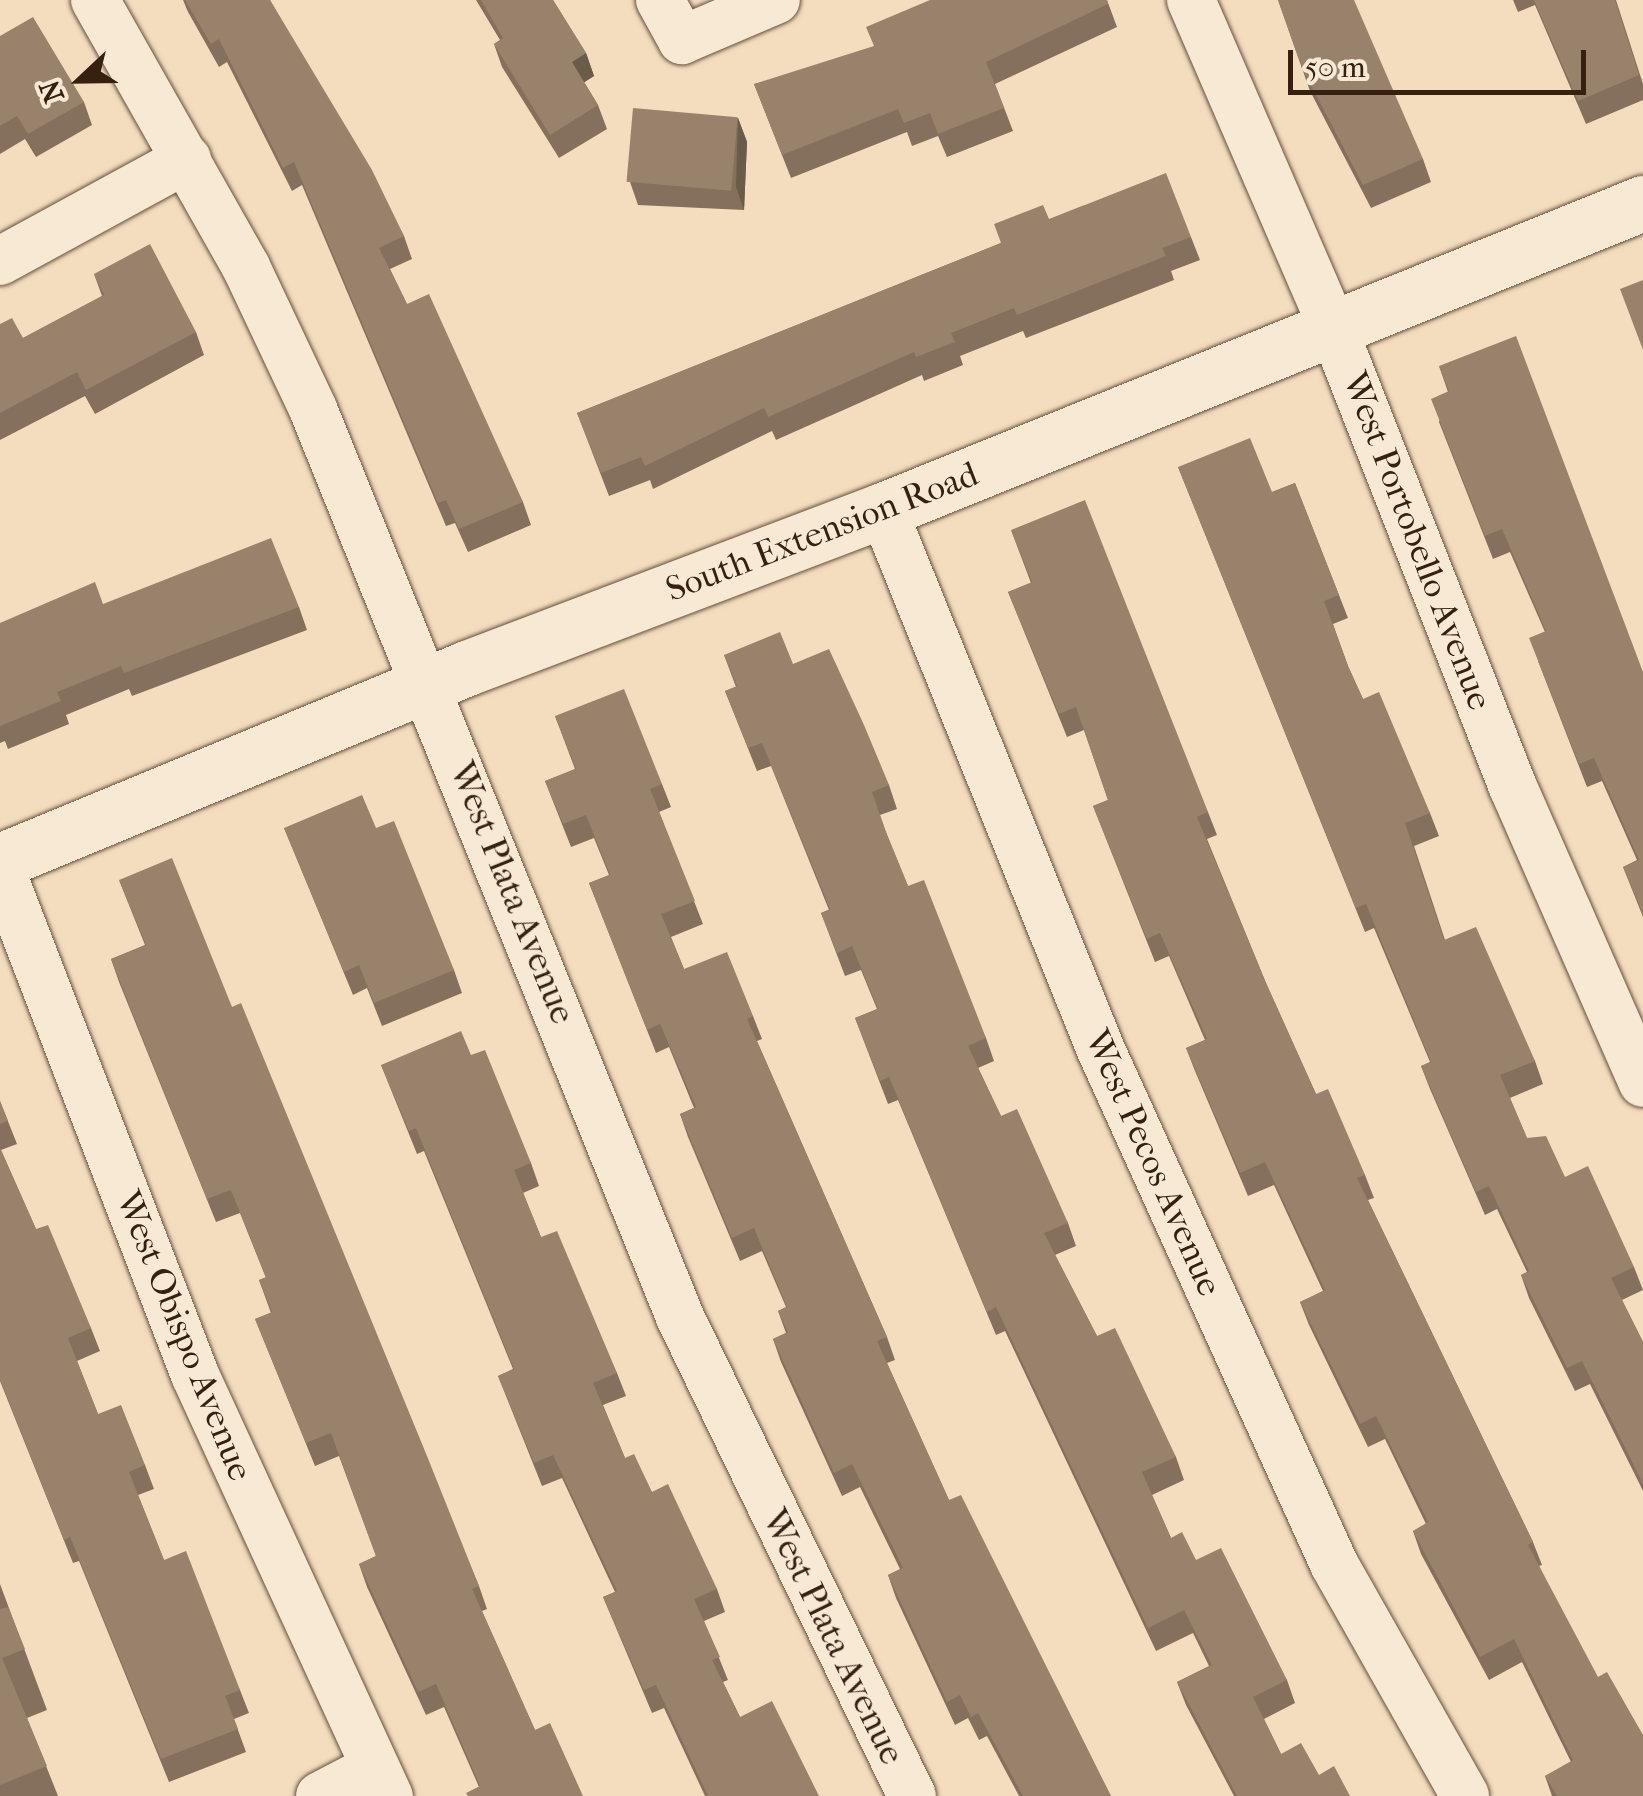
<!DOCTYPE html>
<style>
body{margin:0}
#map{position:relative;width:1643px;height:1796px;overflow:hidden;background:#f4ddbf;font-family:"IM FELL French Canon",serif}
div>[style]{position:absolute}
.roads{filter:drop-shadow(0 0 2px #664f3c) drop-shadow(0 0 2px #664f3c)}
.street>*{height:48px;margin:-24px;padding:0 24px;transform-origin:24px;border-radius:24px;background:#f8e9d5}
.secondary>*{height:55px;margin:-27.5px;padding:0 27.5px;transform-origin:27.5px;border-radius:27.5px;background:#f8e9d5}
.wall>*{inset:0;background:#84705c}
.shaded-wall>*{inset:0;background:#6b5b4b}
.building>*{inset:0;background:#99826b;transform-origin:0 0}
span{translate:-50% -50%;white-space:nowrap;text-align:center;line-height:1.15;-webkit-text-stroke:9px #f8e9d5;paint-order:stroke}
.street-label{font-size:35px;color:#362010}
.north{position:absolute;left:30px;top:30px;width:100px;height:100px;-webkit-text-stroke:8px #f8e9d5;paint-order:stroke;rotate:248deg;font-size:28px;font-weight:700;line-height:40px;text-align:center;color:#362010}
.north::after{content:'';display:block;margin:auto;width:35px;height:45px;background:#362010;clip-path:polygon(50% 0,100% 100%,50% 72%,0 100%)}
.scale{position:absolute;left:1288px;top:50px;width:298px;height:45px;box-sizing:border-box;border:5px solid #362010;border-top:0;padding-left:12px;font-size:30px;line-height:35px;white-space:nowrap;color:#362010;-webkit-text-stroke:8px #f8e9d5;paint-order:stroke}
</style>
<div id="map">
<div class="roads">
<div class="street">
<i style="left:95px;top:0;width:307px;rotate:60.5deg"></i>
<i style="left:246px;top:267px;width:157px;rotate:64.7deg"></i>
<i style="left:313px;top:409px;width:979px;rotate:67.99deg"></i>
<i style="left:680px;top:1317px;width:532px;rotate:64.16deg"></i>
<i style="left:660px;top:0;width:46px;rotate:61.2deg"></i>
<i style="left:682px;top:40px;width:102px;rotate:-23.1deg"></i>
<i style="left:1191px;top:0;width:357px;rotate:66.6deg"></i>
<i style="left:1333px;top:328px;width:493px;rotate:68.6deg"></i>
<i style="left:1513px;top:787px;width:323px;rotate:66.3deg"></i>
<i style="left:0;top:261px;width:213px;rotate:-28.6deg"></i>
<i style="left:883px;top:510px;width:582px;rotate:68.02deg"></i>
<i style="left:1101px;top:1050px;width:564px;rotate:65.61deg"></i>
<i style="left:1334px;top:1564px;width:266px;rotate:60.5deg"></i>
<i style="left:0;top:868px;width:543px;rotate:68.96deg"></i>
<i style="left:195px;top:1375px;width:464px;rotate:65.3deg"></i>
<i style="left:320px;top:1796px;width:61px;rotate:-27.4deg"></i>
</div>
<div class="secondary">
<i style="left:0;top:861px;width:505px;rotate:-22.45deg"></i>
<i style="left:467px;top:668px;width:445px;rotate:-20.8deg"></i>
<i style="left:883px;top:510px;width:820px;rotate:-22deg"></i>
</div>
</div>
<div class="wall">
<i style="clip-path:polygon(183px 0,270px 0,404px 236px,412px 259px,390px 269px,407px 304px,523px 502px,531px 525px,468px 552px,455px 523px,446px 526px,302px 185px,292px 191px,227px 62px,219px 67px,188px 12px)"></i>
<i style="clip-path:polygon(476px 0,553px 0,586px 53px,594px 76px,584px 82px,598px 105px,607px 129px,559px 158px,502px 67px,494px 44px,500px 40px)"></i>
<i style="clip-path:polygon(1107px 0,1117px 27px,995px 84px,1013px 131px,947px 157px,938px 136px,912px 146px,907px 132px,791px 178px,754px 84px)"></i>
<i style="clip-path:polygon(1278px 0,1423px 159px,1431px 182px,1371px 208px,1310px 91px)"></i>
<i style="clip-path:polygon(1513px 0,1616px 0,1643px 84px,1643px 100px,1586px 124px,1535px 5px,1518px 12px)"></i>
<i style="clip-path:polygon(0 36px,84px 102px,92px 125px,36px 157px,25px 139px,0 154px)"></i>
<i style="clip-path:polygon(738px 118px,747px 142px,744px 210px,638px 205px,630px 182px)"></i>
<i style="clip-path:polygon(1049px 219px,1191px 237px,1200px 260px,1171px 271px,1174px 280px,1026px 338px,1023px 331px,960px 356px,963px 365px,924px 381px,922px 375px,776px 440px,772px 431px,653px 489px,650px 480px,609px 496px,577px 413px,1001px 243px)"></i>
<i style="clip-path:polygon(94px 274px,196px 332px,204px 355px,95px 414px,85px 396px,0 440px,0 324px,23px 338px,102px 296px)"></i>
<i style="clip-path:polygon(1439px 366px,1643px 672px,1643px 917px,1623px 867px,1637px 860px,1602px 781px,1587px 787px,1538px 661px,1545px 632px,1510px 552px,1493px 559px,1439px 422px,1448px 392px)"></i>
<i style="clip-path:polygon(1178px 467px,1272px 492px,1295px 483px,1348px 618px,1333px 624px,1348px 666px,1363px 699px,1430px 813px,1439px 836px,1414px 846px,1445px 940px,1535px 1061px,1543px 1084px,1510px 1098px,1527px 1138px,1565px 1177px,1634px 1267px,1643px 1290px,1622px 1300px,1643px 1342px,1643px 1491px,1590px 1384px,1575px 1391px,1529px 1298px,1521px 1275px,1527px 1272px,1497px 1209px,1485px 1215px,1430px 1089px,1421px 1066px,1430px 1062px,1374px 928px,1365px 932px)"></i>
<i style="clip-path:polygon(1011px 530px,1208px 812px,1217px 835px,1207px 839px,1266px 983px,1316px 1094px,1365px 1175px,1374px 1198px,1368px 1200px,1533px 1542px,1542px 1565px,1539px 1566px,1643px 1796px,1552px 1796px,1545px 1776px,1571px 1762px,1522px 1662px,1489px 1680px,1421px 1554px,1413px 1531px,1426px 1524px,1385px 1439px,1368px 1447px,1309px 1325px,1300px 1302px,1323px 1291px,1274px 1185px,1248px 1196px,1195px 1071px,1186px 1048px,1205px 1040px,1169px 956px,1155px 962px,1093px 806px,1108px 800px,1084px 730px,1067px 737px,1008px 592px,1031px 583px)"></i>
<i style="clip-path:polygon(103px 604px,299px 607px,307px 630px,132px 696px,129px 689px,66px 715px,69px 724px,8px 749px,5px 741px,0 743px,0 623px)"></i>
<i style="clip-path:polygon(724px 655px,793px 664px,889px 785px,897px 809px,880px 815px,887px 835px,908px 886px,986px 1038px,994px 1061px,978px 1068px,1001px 1116px,1068px 1223px,1076px 1246px,1055px 1255px,1097px 1336px,1176px 1457px,1184px 1480px,1152px 1495px,1171px 1538px,1196px 1560px,1287px 1680px,1295px 1703px,1264px 1719px,1281px 1754px,1319px 1775px,1350px 1796px,1234px 1796px,1186px 1705px,1177px 1682px,1209px 1666px,1193px 1633px,1156px 1651px,1005px 1331px,996px 1335px,898px 1100px,888px 1104px,855px 1018px,877px 1009px,861px 970px,845px 976px,821px 913px,829px 910px,771px 766px,757px 771px,725px 691px,736px 687px)"></i>
<i style="clip-path:polygon(555px 716px,662px 784px,671px 807px,659px 812px,703px 924px,671px 937px,684px 969px,753px 1016px,762px 1039px,757px 1041px,887px 1337px,895px 1360px,887px 1363px,949px 1500px,1111px 1796px,1019px 1796px,987px 1736px,979px 1740px,968px 1718px,955px 1725px,896px 1598px,888px 1575px,900px 1569px,860px 1487px,842px 1496px,781px 1362px,773px 1339px,786px 1333px,778px 1311px,786px 1307px,762px 1251px,740px 1261px,688px 1137px,680px 1114px,694px 1108px,669px 1047px,656px 1053px,589px 883px,609px 875px,594px 838px,571px 847px,554px 804px,545px 781px,575px 769px)"></i>
<i style="clip-path:polygon(284px 828px,376px 828px,454px 970px,462px 993px,382px 1026px,367px 988px,353px 995px)"></i>
<i style="clip-path:polygon(119px 880px,232px 1007px,479px 1586px,487px 1609px,482px 1611px,535px 1730px,479px 1787px,444px 1707px,426px 1715px,367px 1587px,359px 1564px,376px 1556px,339px 1456px,315px 1466px,255px 1319px,271px 1313px,259px 1280px,266px 1278px,240px 1213px,216px 1222px,119px 982px,111px 959px,145px 945px)"></i>
<i style="clip-path:polygon(471px 1055px,531px 1163px,539px 1186px,523px 1193px,541px 1237px,617px 1373px,626px 1396px,603px 1405px,625px 1458px,652px 1492px,717px 1589px,725px 1612px,704px 1621px,728px 1680px,723px 1682px,740px 1717px,819px 1796px,705px 1796px,664px 1708px,652px 1713px,603px 1597px,615px 1592px,562px 1478px,542px 1486px,498px 1376px,513px 1369px,424px 1151px,417px 1154px,381px 1065px)"></i>
<i style="clip-path:polygon(0 1101px,17px 1144px,1px 1150px,36px 1229px,91px 1328px,100px 1351px,77px 1361px,98px 1414px,145px 1465px,154px 1489px,138px 1495px,164px 1560px,240px 1690px,249px 1713px,234px 1719px,246px 1752px,169px 1782px,79px 1561px,73px 1563px,0 1381px)"></i>
<i style="clip-path:polygon(0 1584px,47px 1710px,27px 1718px,58px 1796px,0 1796px)"></i>
</div>
<div class="shaded-wall">
<i style="clip-path:polygon(586px 53px,594px 76px,580px 85px,572px 62px)"></i>
<i style="clip-path:polygon(738px 118px,747px 142px,744px 210px,736px 187px)"></i>
</div>
<div class="building">
<i style="clip-path:polygon(185px 0,270px 0,372px 170px,404px 236px,379px 248px,407px 304px,429px 294px,523px 502px,459px 529px,446px 500px,438px 503px,294px 162px,283px 168px,219px 39px,211px 44px)"></i>
<i style="clip-path:polygon(481px 0,553px 0,586px 53px,572px 62px,598px 105px,550px 135px,494px 44px,503px 38px)"></i>
<i style="clip-path:polygon(930px 0,1107px 0,1108px 4px,986px 62px,1004px 108px,938px 134px,930px 113px,904px 123px,898px 109px,782px 155px,754px 84px,874px 46px,866px 27px)"></i>
<i style="clip-path:polygon(1278px 0,1354px 0,1423px 159px,1363px 185px,1302px 68px)"></i>
<i style="clip-path:polygon(1534px 0,1615px 0,1639px 75px,1578px 101px)"></i>
<i style="clip-path:polygon(33px 17px,84px 102px,28px 134px,17px 116px,0 126px,0 36px)"></i>
<i style="left:633px;top:108px;width:105px;height:74px;rotate:5deg"></i>
<i style="clip-path:polygon(1166px 173px,1191px 237px,1162px 248px,1166px 256px,1017px 315px,1014px 308px,951px 333px,955px 342px,916px 357px,914px 352px,768px 417px,764px 408px,645px 466px,641px 457px,601px 473px,577px 413px,1001px 243px,994px 224px,1043px 205px,1049px 219px)"></i>
<i style="clip-path:polygon(150px 244px,196px 332px,86px 390px,77px 372px,0 413px,0 324px,12px 318px,23px 338px,104px 295px,94px 274px)"></i>
<i style="clip-path:polygon(1643px 280px,1643px 350px,1620px 289px)"></i>
<i style="clip-path:polygon(1516px 336px,1643px 672px,1643px 914px,1623px 867px,1639px 860px,1594px 758px,1579px 764px,1529px 638px,1546px 631px,1502px 529px,1485px 536px,1431px 399px,1449px 391px,1439px 366px)"></i>
<i style="clip-path:polygon(1250px 438px,1272px 492px,1295px 483px,1339px 595px,1324px 601px,1348px 666px,1363px 699px,1379px 692px,1430px 813px,1405px 823px,1444px 940px,1476px 927px,1535px 1061px,1500px 1075px,1527px 1138px,1546px 1136px,1565px 1177px,1588px 1166px,1634px 1267px,1611px 1278px,1643px 1342px,1643px 1484px,1582px 1361px,1567px 1368px,1521px 1275px,1529px 1271px,1489px 1186px,1476px 1192px,1421px 1066px,1431px 1062px,1366px 904px,1356px 908px,1178px 467px)"></i>
<i style="clip-path:polygon(1085px 500px,1208px 812px,1197px 817px,1266px 983px,1316px 1094px,1328px 1089px,1365px 1175px,1357px 1178px,1533px 1542px,1528px 1545px,1598px 1677px,1607px 1672px,1643px 1735px,1643px 1796px,1557px 1796px,1545px 1776px,1573px 1760px,1514px 1639px,1480px 1657px,1413px 1531px,1428px 1522px,1376px 1416px,1360px 1424px,1300px 1302px,1325px 1290px,1265px 1162px,1240px 1173px,1223px 1134px,1186px 1048px,1207px 1039px,1160px 933px,1147px 939px,1093px 806px,1108px 800px,1076px 707px,1059px 714px,1008px 592px,1032px 582px,1011px 530px)"></i>
<i style="clip-path:polygon(271px 538px,299px 607px,124px 673px,121px 666px,57px 692px,61px 701px,0 726px,0 623px,95px 582px,103px 604px)"></i>
<i style="clip-path:polygon(780px 632px,793px 664px,829px 649px,864px 725px,889px 785px,872px 792px,884px 827px,908px 886px,924px 880px,986px 1038px,968px 1046px,1001px 1116px,1017px 1109px,1068px 1223px,1044px 1233px,1097px 1336px,1115px 1328px,1176px 1457px,1142px 1472px,1171px 1538px,1182px 1532px,1196px 1560px,1221px 1548px,1287px 1680px,1253px 1697px,1281px 1754px,1301px 1743px,1319px 1775px,1334px 1766px,1350px 1796px,1237px 1796px,1177px 1682px,1212px 1665px,1184px 1610px,1148px 1628px,996px 1307px,987px 1312px,889px 1077px,880px 1081px,855px 1018px,878px 1009px,852px 946px,837px 953px,821px 913px,830px 909px,762px 743px,748px 748px,725px 691px,737px 686px,724px 655px)"></i>
<i style="clip-path:polygon(624px 689px,662px 784px,650px 789px,695px 901px,661px 914px,684px 969px,727px 952px,753px 1016px,747px 1019px,887px 1337px,877px 1341px,949px 1500px,961px 1495px,1111px 1796px,1023px 1796px,978px 1713px,971px 1717px,960px 1695px,947px 1702px,888px 1575px,903px 1568px,852px 1464px,834px 1473px,773px 1339px,788px 1332px,778px 1311px,787px 1307px,754px 1228px,732px 1238px,680px 1114px,696px 1107px,660px 1024px,647px 1030px,589px 883px,610px 875px,586px 815px,563px 824px,545px 781px,576px 769px,555px 716px)"></i>
<i style="clip-path:polygon(362px 795px,376px 828px,394px 821px,454px 970px,374px 1003px,359px 965px,344px 972px,284px 828px)"></i>
<i style="clip-path:polygon(172px 858px,232px 1007px,241px 1003px,427px 1456px,479px 1586px,472px 1589px,535px 1730px,550px 1723px,583px 1796px,468px 1796px,466px 1793px,480px 1786px,436px 1684px,418px 1692px,359px 1564px,376px 1556px,331px 1433px,306px 1443px,255px 1319px,272px 1312px,259px 1280px,266px 1277px,231px 1190px,207px 1199px,111px 959px,146px 945px,119px 880px)"></i>
<i style="clip-path:polygon(461px 1031px,471px 1055px,485px 1050px,531px 1163px,514px 1170px,541px 1237px,557px 1231px,617px 1373px,593px 1383px,625px 1458px,634px 1454px,652px 1492px,668px 1484px,717px 1589px,694px 1599px,720px 1657px,712px 1660px,740px 1717px,772px 1701px,819px 1796px,708px 1796px,656px 1685px,644px 1690px,603px 1597px,617px 1591px,553px 1455px,534px 1463px,498px 1376px,514px 1369px,416px 1128px,409px 1131px,381px 1065px)"></i>
<i style="clip-path:polygon(0 1101px,8px 1121px,0 1124px)"></i>
<i style="clip-path:polygon(0 1148px,36px 1229px,48px 1225px,91px 1328px,68px 1338px,98px 1414px,121px 1405px,145px 1465px,129px 1472px,164px 1560px,186px 1551px,240px 1690px,225px 1696px,238px 1729px,161px 1759px,70px 1537px,64px 1540px,0 1379px)"></i>
<i style="clip-path:polygon(8px 1607px,25px 1649px,2px 1658px,47px 1766px,0 1785px,0 1609px)"></i>
</div>
<div class="street-label">
<span style="left:822px;top:532px;rotate:-21deg">South Extension Road</span>
<span style="left:1417px;top:541px;rotate:69deg">West Portobello Avenue</span>
<span style="left:512px;top:893px;rotate:68deg">West Plata Avenue</span>
<span style="left:1153px;top:1163px;rotate:66deg">West Pecos Avenue</span>
<span style="left:184px;top:1336px;rotate:68deg">West Obispo Avenue</span>
<span style="left:833px;top:1637px;rotate:64deg">West Plata Avenue</span>
</div>
<div class="north">N</div>
<div class="scale">50 m</div>
</div>
